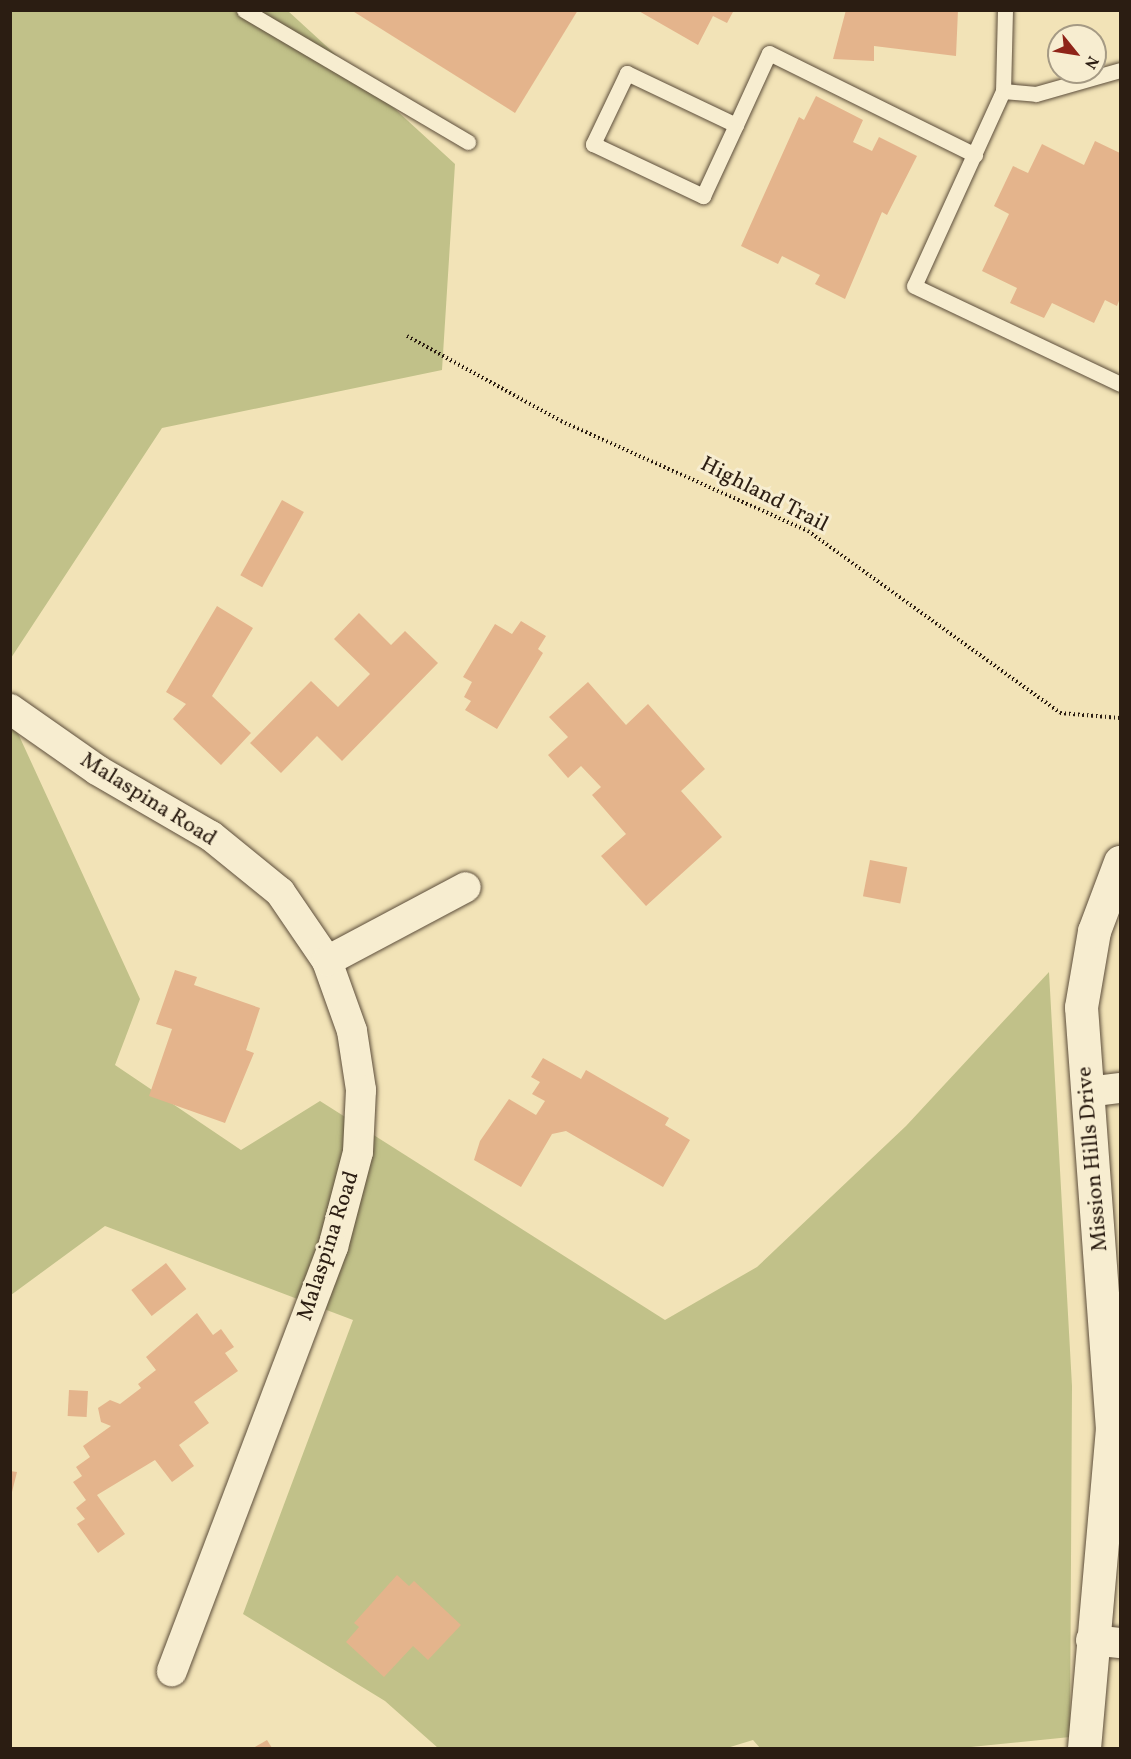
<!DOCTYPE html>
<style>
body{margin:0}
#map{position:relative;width:1131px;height:1759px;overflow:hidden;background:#f2e3b7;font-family:Vollkorn,serif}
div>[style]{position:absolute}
.green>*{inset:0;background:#c1c189}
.building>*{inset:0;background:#e4b48c;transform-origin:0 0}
.path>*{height:4px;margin-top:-2px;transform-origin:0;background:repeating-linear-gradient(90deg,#2b1d12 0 1.5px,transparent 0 4.5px)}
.roads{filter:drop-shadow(0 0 2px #5d4e3b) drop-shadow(0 0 2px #5d4e3b)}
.lane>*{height:15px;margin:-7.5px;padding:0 7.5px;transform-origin:7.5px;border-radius:7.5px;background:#f7edd0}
.street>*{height:30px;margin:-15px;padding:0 15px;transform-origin:15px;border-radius:15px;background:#f7edd0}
.secondary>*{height:33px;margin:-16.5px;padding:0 16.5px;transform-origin:16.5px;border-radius:16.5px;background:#f7edd0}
span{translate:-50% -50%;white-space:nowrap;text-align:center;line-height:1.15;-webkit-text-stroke:6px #f7edd0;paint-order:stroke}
.street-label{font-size:22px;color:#2b1d12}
.frame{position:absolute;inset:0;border:12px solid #2b1d12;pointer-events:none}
.north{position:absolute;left:1047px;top:24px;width:60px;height:60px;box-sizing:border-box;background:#f7edd0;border:2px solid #a59a84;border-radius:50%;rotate:120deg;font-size:16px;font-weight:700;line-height:24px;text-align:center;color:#2b1d12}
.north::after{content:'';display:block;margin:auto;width:21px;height:27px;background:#8f2418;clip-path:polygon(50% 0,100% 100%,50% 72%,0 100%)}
</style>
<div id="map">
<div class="green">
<i style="clip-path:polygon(11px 11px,288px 11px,455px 164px,442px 370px,162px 428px,11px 658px)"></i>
<i style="clip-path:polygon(10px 716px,140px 999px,115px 1065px,241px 1150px,320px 1101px,665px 1320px,757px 1267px,906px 1126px,1049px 972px,1072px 1386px,1070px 1737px,961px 1748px,760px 1748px,753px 1740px,727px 1748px,438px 1748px,385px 1701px,243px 1614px,353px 1320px,105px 1226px,11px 1295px)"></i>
</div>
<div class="building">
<i style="clip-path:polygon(351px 10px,578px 10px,515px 113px)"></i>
<i style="clip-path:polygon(637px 10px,734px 10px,727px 23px,713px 16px,698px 45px)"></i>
<i style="clip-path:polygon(846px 10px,958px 10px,956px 56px,874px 46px,874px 61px,833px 59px)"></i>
<i style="clip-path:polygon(816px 96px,863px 120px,853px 142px,872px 151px,879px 137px,917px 156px,887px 215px,882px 212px,845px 299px,815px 284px,820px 275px,782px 256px,778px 264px,741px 246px,799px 117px,804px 120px)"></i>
<i style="clip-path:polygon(1095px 141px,1120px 153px,1120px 298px,1117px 306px,1105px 300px,1094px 323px,1052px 303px,1044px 318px,1010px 303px,1017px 288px,982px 271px,1009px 214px,994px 206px,1013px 166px,1028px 173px,1042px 144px,1084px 165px)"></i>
<i style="left:282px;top:500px;width:25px;height:86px;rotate:29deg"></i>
<i style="clip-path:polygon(217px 606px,253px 628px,212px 696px,251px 733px,221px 765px,173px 719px,186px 704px,166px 692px)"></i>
<i style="clip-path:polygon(359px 613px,391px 645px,405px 631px,438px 663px,342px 761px,317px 736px,281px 773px,250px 743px,311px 681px,338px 707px,370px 674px,334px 639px)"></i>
<i style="clip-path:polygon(521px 621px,546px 636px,538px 649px,543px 653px,497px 729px,465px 710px,471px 701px,464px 697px,472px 682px,463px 677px,495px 624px,512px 634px)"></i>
<i style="clip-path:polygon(588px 682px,626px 725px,648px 704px,705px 769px,681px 791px,722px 837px,646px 906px,601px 856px,626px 834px,592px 795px,601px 787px,581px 766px,568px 778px,548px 755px,568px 737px,549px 717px)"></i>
<i style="left:870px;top:860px;width:38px;height:37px;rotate:11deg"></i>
<i style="clip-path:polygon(175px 970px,197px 977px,194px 985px,260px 1008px,246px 1050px,254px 1053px,225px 1123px,149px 1096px,172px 1029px,156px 1024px)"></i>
<i style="clip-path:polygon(543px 1058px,581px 1079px,586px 1070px,669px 1118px,665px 1125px,690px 1140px,663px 1187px,566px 1131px,552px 1134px,521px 1187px,474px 1160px,480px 1141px,509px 1099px,536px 1115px,545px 1101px,532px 1094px,540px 1082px,531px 1077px)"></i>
<i style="left:166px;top:1263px;width:33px;height:44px;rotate:52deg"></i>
<i style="clip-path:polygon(197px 1313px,213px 1335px,221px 1329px,234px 1347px,225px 1353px,238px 1371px,194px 1402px,209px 1423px,179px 1445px,194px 1466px,172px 1482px,155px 1460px,97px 1495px,125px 1534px,98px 1553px,77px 1524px,85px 1519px,76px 1508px,86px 1500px,73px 1482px,82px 1476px,76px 1467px,90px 1457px,83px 1446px,111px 1426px,101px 1422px,98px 1408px,110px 1400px,120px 1404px,141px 1388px,138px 1384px,156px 1370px,146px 1357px)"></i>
<i style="left:69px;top:1390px;width:19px;height:26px;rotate:3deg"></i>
<i style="clip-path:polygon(10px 1471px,17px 1472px,11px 1496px,10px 1496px)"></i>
<i style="clip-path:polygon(397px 1575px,409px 1586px,414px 1581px,461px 1625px,428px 1660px,413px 1646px,384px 1677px,346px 1642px,359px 1627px,354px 1623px)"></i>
<i style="clip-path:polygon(267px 1740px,272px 1748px,253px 1748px)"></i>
</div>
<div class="path">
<i style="left:407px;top:336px;width:176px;rotate:28.9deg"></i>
<i style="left:561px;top:421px;width:270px;rotate:24deg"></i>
<i style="left:808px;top:531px;width:311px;rotate:35.8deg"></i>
<i style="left:1060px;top:713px;width:60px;rotate:4.8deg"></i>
</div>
<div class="roads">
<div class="lane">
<i style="left:244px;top:10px;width:260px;rotate:30.5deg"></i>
<i style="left:1005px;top:10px;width:81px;rotate:91.4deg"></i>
<i style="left:1003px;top:91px;width:214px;rotate:114.5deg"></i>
<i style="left:914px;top:286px;width:228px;rotate:25.4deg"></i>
<i style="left:1003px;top:91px;width:33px;rotate:5deg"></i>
<i style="left:1036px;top:94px;width:87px;rotate:-15.9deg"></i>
<i style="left:736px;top:125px;width:121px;rotate:-154.5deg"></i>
<i style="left:627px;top:73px;width:79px;rotate:115.6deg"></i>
<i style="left:593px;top:144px;width:122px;rotate:25.3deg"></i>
<i style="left:703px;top:196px;width:78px;rotate:-65.1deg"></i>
<i style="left:736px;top:125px;width:79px;rotate:-65.4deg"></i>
<i style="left:769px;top:53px;width:230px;rotate:26.3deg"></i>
</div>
<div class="street">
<i style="left:10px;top:709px;width:106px;rotate:35deg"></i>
<i style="left:97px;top:770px;width:132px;rotate:30.1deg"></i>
<i style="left:211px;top:836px;width:89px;rotate:39.1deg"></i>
<i style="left:280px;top:892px;width:83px;rotate:55.7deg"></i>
<i style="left:327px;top:961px;width:74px;rotate:70.3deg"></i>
<i style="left:352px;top:1031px;width:60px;rotate:81.3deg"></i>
<i style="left:361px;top:1090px;width:62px;rotate:92.8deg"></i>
<i style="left:358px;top:1152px;width:98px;rotate:104.7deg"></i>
<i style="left:333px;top:1247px;width:454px;rotate:110.8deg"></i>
<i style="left:327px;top:961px;width:157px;rotate:-28deg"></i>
<i style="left:1087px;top:1092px;width:33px;rotate:-7deg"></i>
<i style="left:1091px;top:1640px;width:29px;rotate:6deg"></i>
</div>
<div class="secondary">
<i style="left:1084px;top:1748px;width:320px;rotate:-85deg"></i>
<i style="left:1112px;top:1429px;width:423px;rotate:-94.2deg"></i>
<i style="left:1081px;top:1007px;width:77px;rotate:-80.3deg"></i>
<i style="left:1094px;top:931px;width:74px;rotate:-69.4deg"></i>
</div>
</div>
<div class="street-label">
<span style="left:764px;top:495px;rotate:27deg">Highland Trail</span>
<span style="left:148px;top:800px;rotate:32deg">Malaspina Road</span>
<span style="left:1093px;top:1159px;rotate:-95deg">Mission Hills Drive</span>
<span style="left:329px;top:1246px;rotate:-72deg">Malaspina Road</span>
</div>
<div class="frame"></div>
<div class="north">N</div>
</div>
